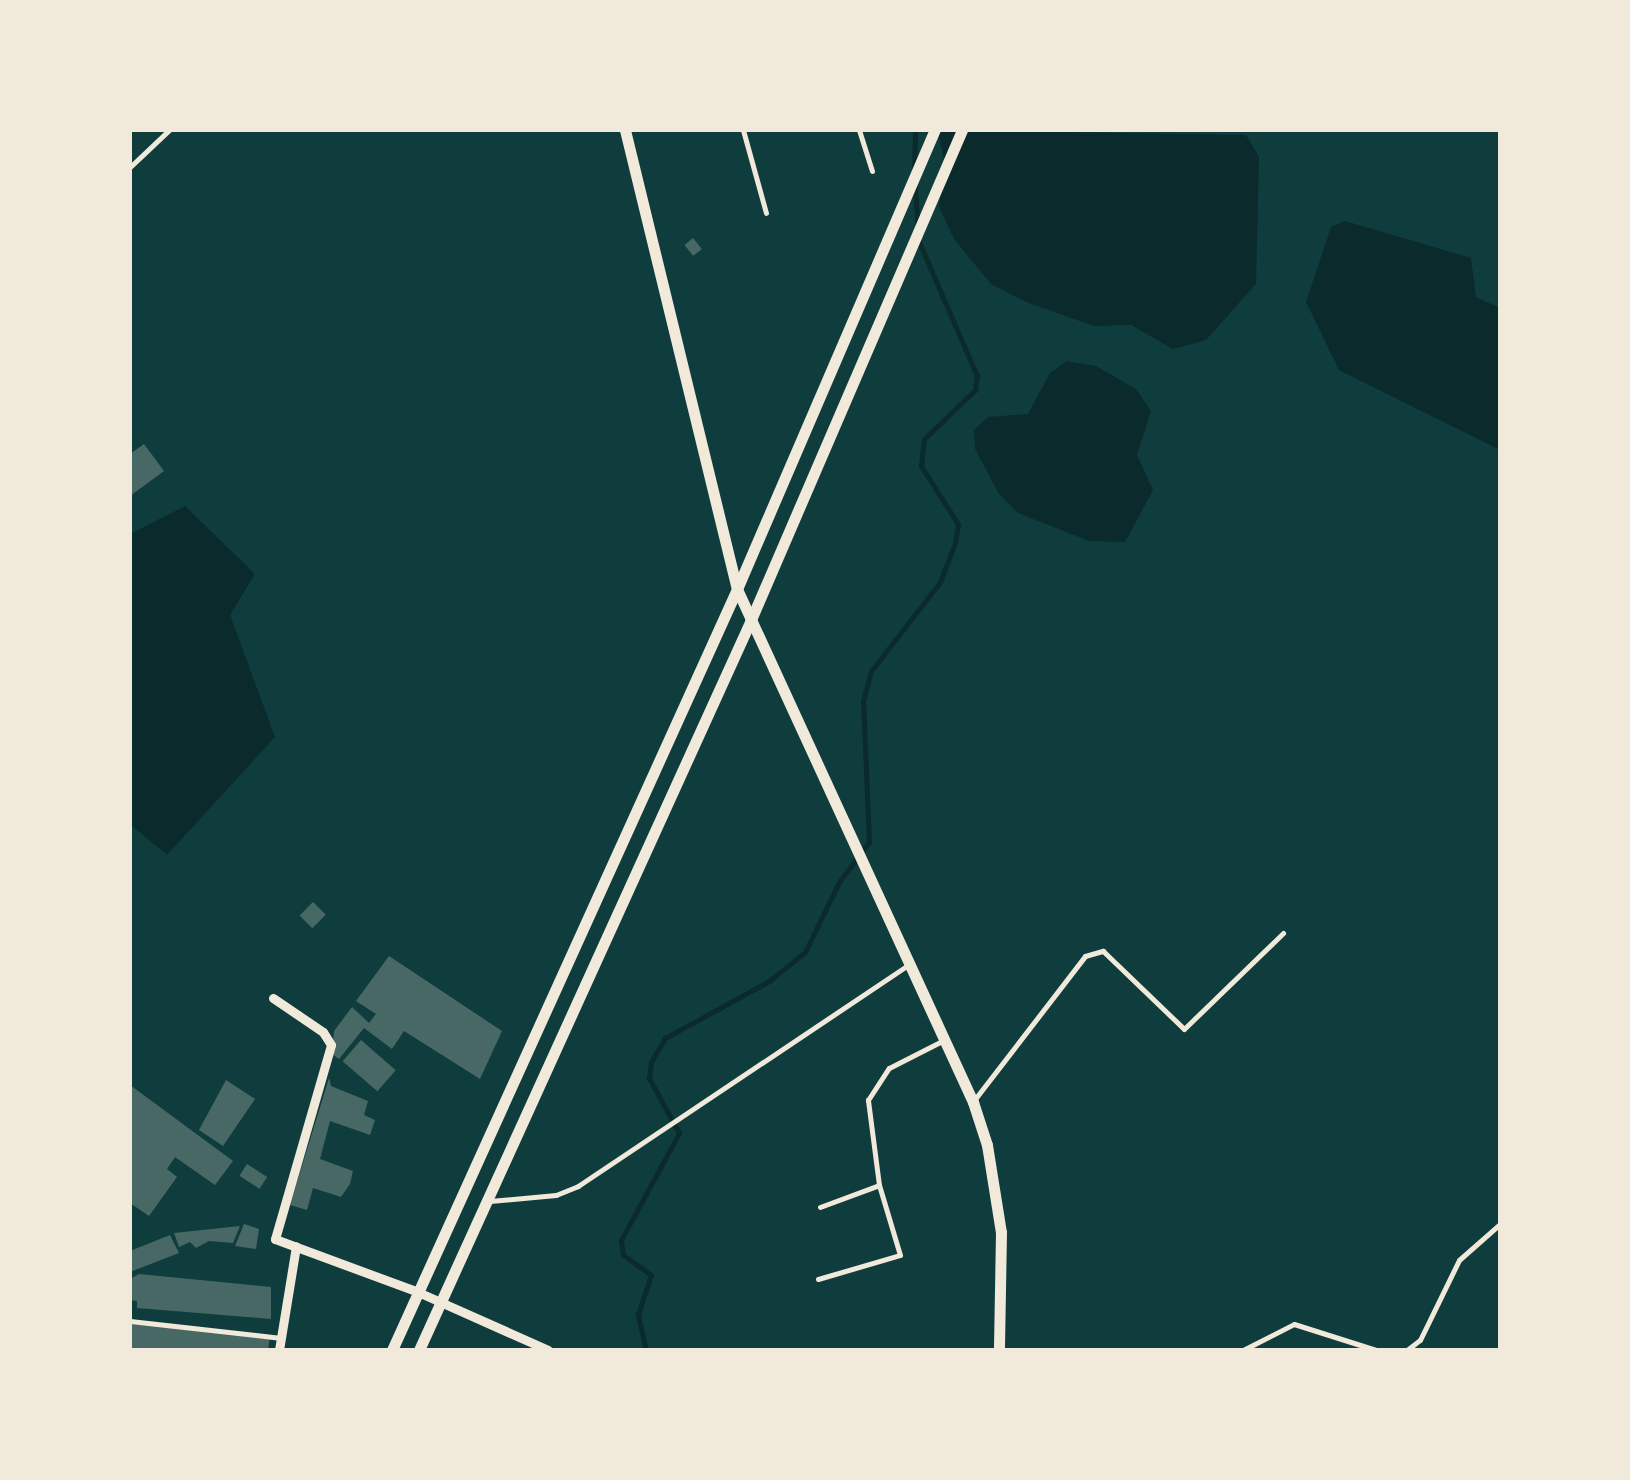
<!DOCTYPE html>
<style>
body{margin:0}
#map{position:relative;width:1630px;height:1480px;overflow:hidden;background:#0f3d3e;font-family:"Space Grotesk",sans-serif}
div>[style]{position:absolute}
.water>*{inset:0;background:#0a2a2b}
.stream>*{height:5px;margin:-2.5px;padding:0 2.5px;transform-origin:2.5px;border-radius:2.5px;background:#0a2a2b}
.building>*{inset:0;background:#486865;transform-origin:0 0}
.service>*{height:5px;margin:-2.5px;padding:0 2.5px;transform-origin:2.5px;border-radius:2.5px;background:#f1e9da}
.minor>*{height:9px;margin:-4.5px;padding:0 4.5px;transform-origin:4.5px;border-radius:4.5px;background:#f1e9da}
.tertiary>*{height:11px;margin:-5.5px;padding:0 5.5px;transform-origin:5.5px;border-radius:5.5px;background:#f1e9da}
span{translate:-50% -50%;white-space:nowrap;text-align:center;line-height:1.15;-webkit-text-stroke:10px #f1e9da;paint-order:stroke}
.frame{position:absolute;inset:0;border:132px solid #f1e9da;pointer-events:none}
</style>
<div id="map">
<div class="water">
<i style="clip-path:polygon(937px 130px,1246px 135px,1259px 157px,1256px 284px,1206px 340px,1173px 349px,1131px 325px,1094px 326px,1026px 302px,991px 284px,954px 239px,939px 207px,944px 159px)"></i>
<i style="clip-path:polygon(1345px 221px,1471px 258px,1476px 297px,1500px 308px,1500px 450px,1339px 370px,1306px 302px,1331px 227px)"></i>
<i style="clip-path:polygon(1067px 361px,1096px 366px,1136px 389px,1151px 411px,1137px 455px,1153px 490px,1125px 542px,1089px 541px,1018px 513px,999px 494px,975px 449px,974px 430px,988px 417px,1028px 414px,1050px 373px)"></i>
<i style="clip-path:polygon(185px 506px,255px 574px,230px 615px,275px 737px,167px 855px,130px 824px,130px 534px)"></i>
</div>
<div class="stream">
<i style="left:914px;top:172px;width:42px;rotate:-88.6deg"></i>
<i style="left:915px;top:188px;width:39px;rotate:86deg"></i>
<i style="left:646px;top:1350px;width:37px;rotate:-103deg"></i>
<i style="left:638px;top:1314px;width:41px;rotate:-71.6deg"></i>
<i style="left:651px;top:1275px;width:34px;rotate:-144deg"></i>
<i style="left:623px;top:1255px;width:15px;rotate:-98deg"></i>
<i style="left:621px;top:1240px;width:122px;rotate:-61.5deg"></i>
<i style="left:679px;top:1133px;width:63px;rotate:-118.6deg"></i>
<i style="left:649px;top:1078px;width:16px;rotate:-83deg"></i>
<i style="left:651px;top:1062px;width:28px;rotate:-60deg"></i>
<i style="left:665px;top:1038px;width:119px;rotate:-28.7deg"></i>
<i style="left:769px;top:981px;width:46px;rotate:-38.9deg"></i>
<i style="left:805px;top:952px;width:78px;rotate:-64.1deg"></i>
<i style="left:839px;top:882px;width:50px;rotate:-53.1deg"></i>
<i style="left:869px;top:842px;width:141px;rotate:-92.4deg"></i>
<i style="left:863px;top:701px;width:31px;rotate:-75deg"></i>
<i style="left:871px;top:671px;width:113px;rotate:-52.2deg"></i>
<i style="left:940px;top:582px;width:42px;rotate:-69deg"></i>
<i style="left:955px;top:543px;width:19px;rotate:-81deg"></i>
<i style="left:958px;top:524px;width:69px;rotate:-122.5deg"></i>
<i style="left:921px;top:466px;width:27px;rotate:-84deg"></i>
<i style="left:924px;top:439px;width:71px;rotate:-43.9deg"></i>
<i style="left:975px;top:390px;width:14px;rotate:-82deg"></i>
<i style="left:977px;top:376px;width:146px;rotate:-113.4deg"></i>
</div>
<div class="building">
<i style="left:693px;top:238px;width:14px;height:11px;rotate:51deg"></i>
<i style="clip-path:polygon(144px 444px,164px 471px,130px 496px,130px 454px)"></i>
<i style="left:313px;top:902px;width:18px;height:19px;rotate:45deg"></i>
<i style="clip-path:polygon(389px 956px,502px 1031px,480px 1079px,404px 1031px,392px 1049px,364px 1028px,339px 1059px,332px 1054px,334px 1031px,352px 1007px,369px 1023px,376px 1014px,356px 1001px)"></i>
<i style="left:361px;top:1040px;width:46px;height:28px;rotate:41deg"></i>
<i style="clip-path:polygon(329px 1078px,331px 1086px,368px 1101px,364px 1115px,375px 1120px,370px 1135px,330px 1121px,320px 1159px,353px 1171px,350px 1184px,341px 1197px,313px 1188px,307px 1210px,290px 1205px)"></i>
<i style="clip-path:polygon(226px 1080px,255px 1099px,223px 1146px,199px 1130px)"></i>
<i style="clip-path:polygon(130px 1085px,233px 1161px,215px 1185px,175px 1157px,167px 1169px,177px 1177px,149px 1216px,130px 1203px)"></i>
<i style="left:247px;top:1164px;width:24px;height:14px;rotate:33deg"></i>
<i style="clip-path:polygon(244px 1224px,259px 1229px,256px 1249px,235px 1246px)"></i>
<i style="clip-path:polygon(240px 1226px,233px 1243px,209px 1241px,196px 1248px,190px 1242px,179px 1247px,174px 1233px)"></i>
<i style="clip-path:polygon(170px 1235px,179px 1253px,130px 1272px,130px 1251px)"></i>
<i style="clip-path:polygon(139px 1274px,271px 1287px,271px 1319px,137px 1308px,137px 1301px,130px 1300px,130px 1279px)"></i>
<i style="clip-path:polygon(130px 1324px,270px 1335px,268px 1350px,130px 1350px)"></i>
</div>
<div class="service">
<i style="left:743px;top:130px;width:86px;rotate:74.5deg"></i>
<i style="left:859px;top:130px;width:43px;rotate:72.4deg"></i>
<i style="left:130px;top:167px;width:54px;rotate:-43.5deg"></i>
<i style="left:975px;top:1099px;width:180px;rotate:-52.4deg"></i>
<i style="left:1085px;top:956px;width:19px;rotate:-16deg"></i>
<i style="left:1103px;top:951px;width:112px;rotate:43.9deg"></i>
<i style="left:1184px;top:1029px;width:138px;rotate:-44.1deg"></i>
<i style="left:490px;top:1201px;width:66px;rotate:-5.2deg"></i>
<i style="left:556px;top:1195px;width:24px;rotate:-22deg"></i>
<i style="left:578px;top:1186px;width:399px;rotate:-33.8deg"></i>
<i style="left:820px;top:1207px;width:63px;rotate:-20.4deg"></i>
<i style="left:818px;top:1279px;width:85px;rotate:-16.3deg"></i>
<i style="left:900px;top:1255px;width:73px;rotate:-106.7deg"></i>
<i style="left:879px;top:1185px;width:86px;rotate:-97.4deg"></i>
<i style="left:868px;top:1100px;width:38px;rotate:-57deg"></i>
<i style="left:889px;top:1068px;width:59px;rotate:-27deg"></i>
<i style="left:130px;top:1321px;width:152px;rotate:6.4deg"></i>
<i style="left:1243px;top:1350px;width:57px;rotate:-27deg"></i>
<i style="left:1294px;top:1324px;width:86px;rotate:17.6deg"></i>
<i style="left:1407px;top:1350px;width:16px;rotate:-38deg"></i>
<i style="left:1420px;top:1340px;width:89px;rotate:-64deg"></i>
<i style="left:1459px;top:1260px;width:55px;rotate:-41.3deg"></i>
</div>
<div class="minor">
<i style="left:273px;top:998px;width:60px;rotate:34.2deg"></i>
<i style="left:323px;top:1032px;width:15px;rotate:58deg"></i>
<i style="left:331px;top:1045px;width:202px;rotate:106.1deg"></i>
<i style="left:275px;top:1239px;width:153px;rotate:20.3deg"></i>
<i style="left:418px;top:1292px;width:142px;rotate:24deg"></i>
<i style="left:279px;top:1350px;width:105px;rotate:-80.7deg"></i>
</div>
<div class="tertiary">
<i style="left:625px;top:130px;width:472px;rotate:76.3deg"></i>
<i style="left:737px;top:589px;width:565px;rotate:65.3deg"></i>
<i style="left:973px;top:1102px;width:45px;rotate:72deg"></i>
<i style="left:987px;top:1145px;width:88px;rotate:80.9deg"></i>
<i style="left:1001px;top:1232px;width:118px;rotate:91deg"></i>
<i style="left:392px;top:1350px;width:836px;rotate:-65.61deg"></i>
<i style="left:737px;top:589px;width:500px;rotate:-66.7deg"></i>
<i style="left:419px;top:1350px;width:800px;rotate:-65.55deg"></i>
<i style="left:750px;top:622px;width:536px;rotate:-66.69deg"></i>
</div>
<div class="frame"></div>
</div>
